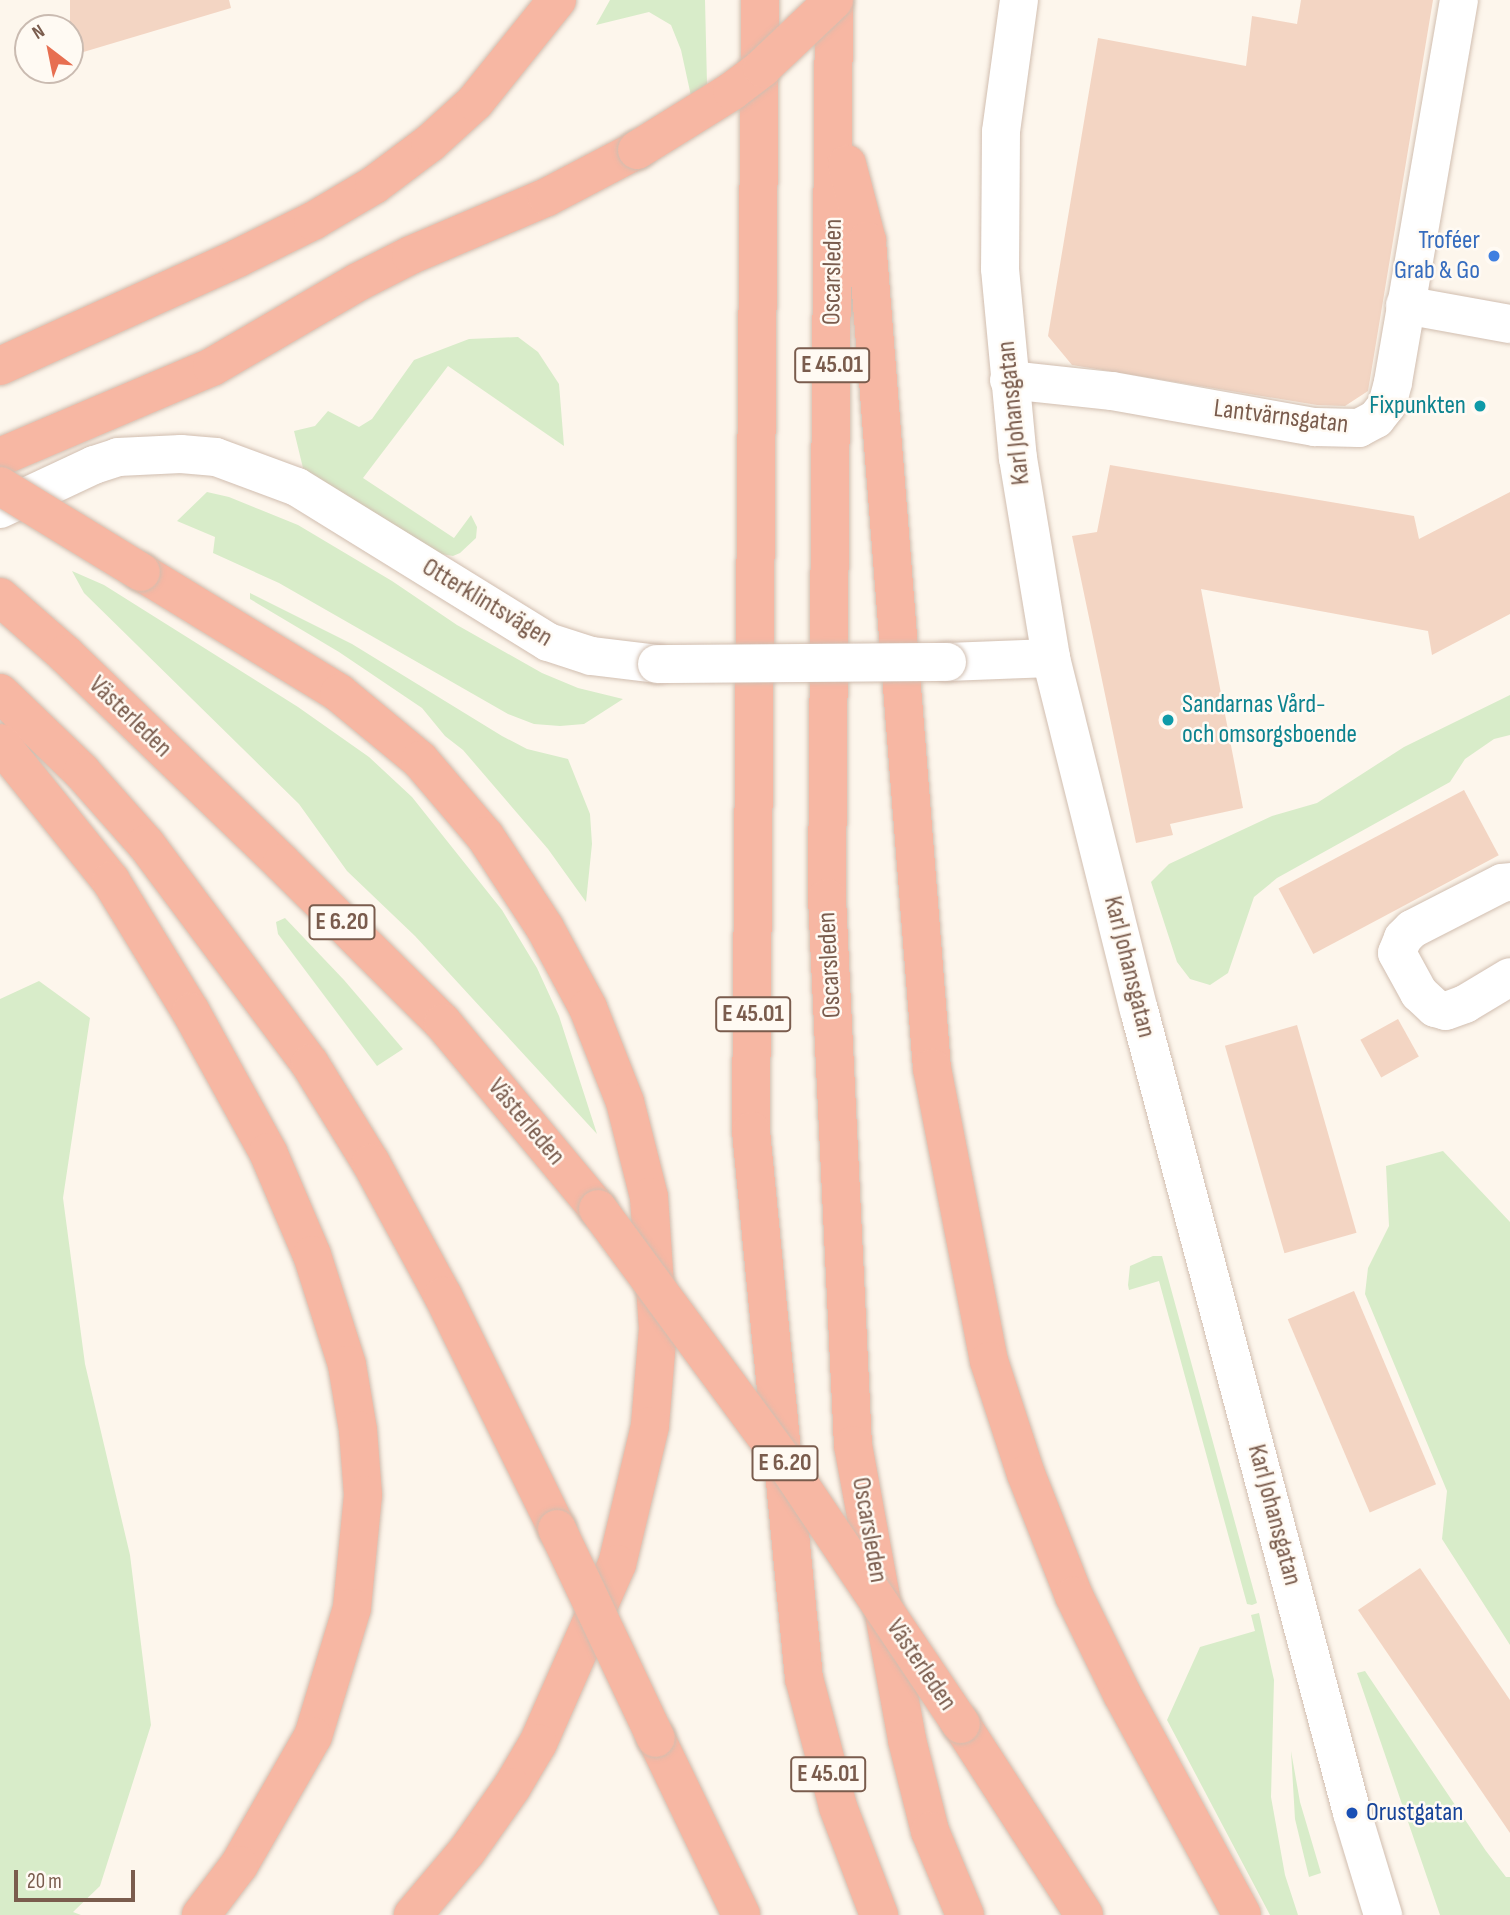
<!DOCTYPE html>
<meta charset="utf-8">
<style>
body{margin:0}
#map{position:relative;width:1510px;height:1915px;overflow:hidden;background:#fdf6ec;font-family:"Sofia Sans Condensed",sans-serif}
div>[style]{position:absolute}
.green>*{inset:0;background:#d8ecc9}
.building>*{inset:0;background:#f3d5c3;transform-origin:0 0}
.roads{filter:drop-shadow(0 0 2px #d1beb0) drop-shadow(0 0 2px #d1beb0)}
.minor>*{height:38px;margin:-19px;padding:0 19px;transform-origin:19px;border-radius:19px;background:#fff}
.highway>*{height:38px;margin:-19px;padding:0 19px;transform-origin:19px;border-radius:19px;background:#f7b7a3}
.bridges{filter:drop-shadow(0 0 2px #d1beb0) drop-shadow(0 0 2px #d1beb0)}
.minor-bridge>*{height:38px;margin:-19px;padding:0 19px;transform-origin:19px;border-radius:19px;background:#fff}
.highway-bridge>*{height:38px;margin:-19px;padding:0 19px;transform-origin:19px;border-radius:19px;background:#f7b7a3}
.dots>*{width:19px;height:19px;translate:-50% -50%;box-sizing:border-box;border:4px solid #fffaf3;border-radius:50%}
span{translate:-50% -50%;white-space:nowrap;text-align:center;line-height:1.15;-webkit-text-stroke:5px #fffaf3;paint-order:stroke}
.shield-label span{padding:2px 5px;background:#fffaf3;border:2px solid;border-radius:5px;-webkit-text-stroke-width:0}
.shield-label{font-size:24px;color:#7a5c4d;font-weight:700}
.shop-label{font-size:26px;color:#366cbe}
.right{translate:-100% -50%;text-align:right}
.street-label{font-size:26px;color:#7a5c4d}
.culture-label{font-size:26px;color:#0d838f}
.left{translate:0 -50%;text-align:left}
.transit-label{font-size:26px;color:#164399}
.north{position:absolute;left:14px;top:14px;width:70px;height:70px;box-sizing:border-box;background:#fffaf3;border:2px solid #cabbb1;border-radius:50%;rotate:328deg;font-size:19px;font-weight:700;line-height:28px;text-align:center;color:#7a5c4d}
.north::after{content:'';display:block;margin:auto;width:24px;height:32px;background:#e76f51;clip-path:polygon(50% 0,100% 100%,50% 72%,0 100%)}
.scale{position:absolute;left:14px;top:1870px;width:121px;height:32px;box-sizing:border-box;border:4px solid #7a5c4d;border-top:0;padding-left:9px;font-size:21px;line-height:24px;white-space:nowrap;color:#7a5c4d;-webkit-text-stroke:5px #fffaf3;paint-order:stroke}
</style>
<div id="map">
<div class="green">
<i style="clip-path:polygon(610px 0,705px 0,707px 84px,691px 96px,681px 50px,671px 25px,649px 12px,596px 25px)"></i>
<i style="clip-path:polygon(518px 337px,538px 352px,559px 384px,564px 446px,448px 366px,363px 478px,454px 538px,471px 515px,477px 527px,476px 538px,460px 553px,453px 556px,441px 554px,303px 468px,294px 431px,315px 426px,328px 411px,359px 427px,372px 419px,414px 360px,469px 339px)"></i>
<i style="clip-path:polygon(207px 492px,229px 497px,298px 525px,392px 581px,457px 625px,542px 673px,578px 688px,623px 699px,584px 724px,560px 726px,534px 724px,508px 714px,279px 583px,213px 553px,215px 537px,177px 521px)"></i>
<i style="clip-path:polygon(72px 571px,104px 585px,298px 707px,369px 757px,412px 797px,502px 910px,537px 968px,559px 1016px,597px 1134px,415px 936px,347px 871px,299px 804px,84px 593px)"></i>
<i style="clip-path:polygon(250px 593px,352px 644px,502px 736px,527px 749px,568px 759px,590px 814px,592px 844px,586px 902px,548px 849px,463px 750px,445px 736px,422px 708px,339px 652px,250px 599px)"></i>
<i style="clip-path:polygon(1510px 695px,1510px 735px,1494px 739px,1465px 759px,1450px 782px,1277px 878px,1254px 897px,1228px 973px,1210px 985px,1190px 979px,1177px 962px,1151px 882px,1169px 864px,1272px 816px,1317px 803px,1404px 747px)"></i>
<i style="clip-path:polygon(285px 918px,344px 980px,403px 1049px,377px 1066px,278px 934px,276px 922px)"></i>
<i style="clip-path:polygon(39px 981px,90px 1018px,63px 1198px,85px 1364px,130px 1555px,151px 1725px,100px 1886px,73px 1912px,81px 1915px,0 1915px,0 999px)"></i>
<i style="clip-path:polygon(1443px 1151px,1510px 1222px,1510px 1645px,1442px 1539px,1447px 1491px,1365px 1294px,1368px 1268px,1389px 1226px,1386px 1166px)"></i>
<i style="clip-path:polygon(1153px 1256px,1162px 1256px,1257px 1603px,1252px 1605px,1247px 1604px,1159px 1281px,1129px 1290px,1128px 1285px,1130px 1266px)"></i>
<i style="clip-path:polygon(1259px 1613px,1274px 1680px,1271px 1797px,1285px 1875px,1298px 1915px,1270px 1915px,1167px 1720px,1200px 1647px,1255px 1631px,1251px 1615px)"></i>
<i style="clip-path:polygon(1365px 1671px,1486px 1851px,1506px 1877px,1510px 1877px,1510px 1915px,1440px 1915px,1357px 1673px)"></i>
<i style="clip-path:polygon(1291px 1751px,1300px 1802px,1321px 1873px,1309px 1877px,1295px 1819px)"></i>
</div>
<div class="building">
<i style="clip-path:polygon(70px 0,229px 0,231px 8px,70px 56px)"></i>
<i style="clip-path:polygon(1301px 0,1433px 0,1368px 391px,1345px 406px,1317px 405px,1072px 365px,1048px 336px,1098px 38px,1246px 66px,1252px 16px,1297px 24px)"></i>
<i style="clip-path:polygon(1110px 465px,1414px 516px,1419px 539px,1510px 492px,1510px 614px,1432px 655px,1428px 631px,1201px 589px,1243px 808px,1170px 824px,1173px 835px,1136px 843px,1072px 536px,1097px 532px)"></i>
<i style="left:1464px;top:790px;width:74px;height:210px;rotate:62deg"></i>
<i style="left:1398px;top:1019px;width:43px;height:43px;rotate:61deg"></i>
<i style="left:1297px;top:1025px;width:216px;height:75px;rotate:74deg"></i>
<i style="left:1354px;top:1291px;width:210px;height:72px;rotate:67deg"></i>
<i style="clip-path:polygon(1420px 1568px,1510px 1700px,1510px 1833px,1358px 1610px)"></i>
</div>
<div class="roads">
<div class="minor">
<i style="left:1019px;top:0;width:133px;rotate:97.8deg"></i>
<i style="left:1001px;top:132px;width:137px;rotate:90.4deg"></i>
<i style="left:1000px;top:269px;width:190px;rotate:84.6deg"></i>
<i style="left:1018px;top:458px;width:203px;rotate:80.6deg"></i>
<i style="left:1051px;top:658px;width:363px;rotate:76deg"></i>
<i style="left:1139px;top:1010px;width:831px;rotate:75.14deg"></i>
<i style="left:1352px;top:1813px;width:107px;rotate:73.1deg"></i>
<i style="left:1405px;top:305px;width:107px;rotate:10.3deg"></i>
<i style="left:1009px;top:380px;width:104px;rotate:6.1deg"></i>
<i style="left:1112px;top:391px;width:206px;rotate:10.1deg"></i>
<i style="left:1315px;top:427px;width:44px;rotate:1.3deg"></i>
<i style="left:1359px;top:428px;width:19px;rotate:-28deg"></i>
<i style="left:1376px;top:419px;width:18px;rotate:-52deg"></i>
<i style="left:1387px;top:405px;width:24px;rotate:-75deg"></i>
<i style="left:1393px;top:382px;width:388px;rotate:-80.2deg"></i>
<i style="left:0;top:509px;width:104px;rotate:-25.1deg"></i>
<i style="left:94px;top:465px;width:25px;rotate:-18deg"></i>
<i style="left:118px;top:457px;width:63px;rotate:-2.7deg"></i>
<i style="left:181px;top:454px;width:35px;rotate:5deg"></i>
<i style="left:216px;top:457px;width:86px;rotate:20.3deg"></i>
<i style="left:297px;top:487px;width:295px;rotate:31.7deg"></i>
<i style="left:548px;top:642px;width:45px;rotate:18deg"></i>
<i style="left:591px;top:656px;width:66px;rotate:6.9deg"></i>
<i style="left:947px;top:662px;width:104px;rotate:-2.2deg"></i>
<i style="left:1510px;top:882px;width:8px;rotate:173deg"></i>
<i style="left:1502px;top:883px;width:101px;rotate:152.9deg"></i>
<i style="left:1412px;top:929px;width:13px;rotate:135deg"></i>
<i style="left:1403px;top:938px;width:16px;rotate:112deg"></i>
<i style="left:1397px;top:953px;width:46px;rotate:61.2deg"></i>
<i style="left:1419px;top:993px;width:22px;rotate:43deg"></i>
<i style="left:1435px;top:1008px;width:11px;rotate:15deg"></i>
<i style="left:1446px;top:1011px;width:20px;rotate:-20deg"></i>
<i style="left:1465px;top:1004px;width:52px;rotate:-31deg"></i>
</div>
<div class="highway">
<i style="left:760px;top:0;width:1131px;rotate:90.46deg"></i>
<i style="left:751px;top:1131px;width:550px;rotate:84.47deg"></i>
<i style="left:804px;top:1678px;width:133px;rotate:75.2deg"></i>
<i style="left:838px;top:1807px;width:116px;rotate:69.2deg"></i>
<i style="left:834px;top:0;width:898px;rotate:90.45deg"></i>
<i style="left:827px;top:898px;width:548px;rotate:87.28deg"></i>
<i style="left:853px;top:1445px;width:300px;rotate:79.6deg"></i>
<i style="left:907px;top:1740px;width:94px;rotate:75.8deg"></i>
<i style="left:930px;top:1831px;width:91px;rotate:67.4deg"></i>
<i style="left:847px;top:164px;width:80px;rotate:75.4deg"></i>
<i style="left:867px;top:241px;width:830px;rotate:85.51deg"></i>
<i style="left:932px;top:1068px;width:298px;rotate:79deg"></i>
<i style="left:989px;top:1361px;width:119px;rotate:71.9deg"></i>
<i style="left:1026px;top:1474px;width:131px;rotate:68.5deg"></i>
<i style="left:1074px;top:1596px;width:109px;rotate:63.9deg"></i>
<i style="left:1122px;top:1694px;width:251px;rotate:61.5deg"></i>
<i style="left:0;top:366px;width:261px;rotate:-24.4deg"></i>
<i style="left:238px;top:258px;width:84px;rotate:-26.3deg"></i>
<i style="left:313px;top:221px;width:71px;rotate:-30.5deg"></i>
<i style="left:374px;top:185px;width:70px;rotate:-36.9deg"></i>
<i style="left:430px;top:143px;width:61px;rotate:-42.3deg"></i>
<i style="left:475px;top:102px;width:131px;rotate:-51.2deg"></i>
<i style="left:0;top:457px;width:230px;rotate:-23deg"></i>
<i style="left:212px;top:367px;width:169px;rotate:-30.2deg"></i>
<i style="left:358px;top:282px;width:59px;rotate:-27deg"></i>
<i style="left:411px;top:255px;width:148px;rotate:-23.1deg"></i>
<i style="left:547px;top:197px;width:102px;rotate:-27.6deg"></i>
<i style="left:141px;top:572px;width:232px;rotate:31.4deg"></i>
<i style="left:339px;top:693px;width:105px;rotate:39.6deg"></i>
<i style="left:420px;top:760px;width:100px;rotate:49.5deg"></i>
<i style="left:485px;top:836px;width:110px;rotate:56.9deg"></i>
<i style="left:545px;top:928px;width:91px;rotate:61.7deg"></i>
<i style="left:588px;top:1008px;width:101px;rotate:68.5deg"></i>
<i style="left:625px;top:1102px;width:98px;rotate:75.8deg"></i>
<i style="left:649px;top:1197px;width:131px;rotate:86.1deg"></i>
<i style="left:658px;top:1328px;width:98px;rotate:94.7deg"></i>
<i style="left:650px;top:1426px;width:142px;rotate:103.4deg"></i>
<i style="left:617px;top:1564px;width:196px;rotate:113.8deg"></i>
<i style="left:538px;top:1743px;width:51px;rotate:120.6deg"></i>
<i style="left:512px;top:1787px;width:78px;rotate:125.1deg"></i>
<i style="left:467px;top:1851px;width:84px;rotate:130.2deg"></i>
<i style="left:0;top:597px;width:86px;rotate:41.2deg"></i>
<i style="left:65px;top:654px;width:301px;rotate:43.9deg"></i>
<i style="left:282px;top:863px;width:227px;rotate:44.8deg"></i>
<i style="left:443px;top:1023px;width:242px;rotate:50.2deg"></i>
<i style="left:0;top:693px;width:114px;rotate:43.9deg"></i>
<i style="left:82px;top:772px;width:96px;rotate:48.4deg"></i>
<i style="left:146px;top:844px;width:274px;rotate:53.3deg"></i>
<i style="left:310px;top:1064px;width:116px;rotate:58.4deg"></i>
<i style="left:371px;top:1163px;width:151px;rotate:61.6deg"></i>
<i style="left:443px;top:1296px;width:259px;rotate:63.9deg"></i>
<i style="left:0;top:743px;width:177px;rotate:51.2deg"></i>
<i style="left:111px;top:881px;width:153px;rotate:58.6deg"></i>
<i style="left:191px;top:1012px;width:160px;rotate:61.2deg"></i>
<i style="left:268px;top:1152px;width:112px;rotate:66.9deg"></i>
<i style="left:312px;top:1255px;width:115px;rotate:72.3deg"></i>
<i style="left:347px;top:1365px;width:66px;rotate:80.4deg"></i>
<i style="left:358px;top:1430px;width:65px;rotate:85.6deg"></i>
<i style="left:363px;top:1495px;width:114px;rotate:95.6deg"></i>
<i style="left:352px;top:1608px;width:134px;rotate:106.9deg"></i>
<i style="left:313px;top:1736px;width:149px;rotate:119.8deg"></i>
<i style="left:239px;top:1865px;width:63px;rotate:127.2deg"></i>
<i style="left:961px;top:1724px;width:227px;rotate:57.2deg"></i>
<i style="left:656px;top:1738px;width:196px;rotate:64.3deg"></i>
</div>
</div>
<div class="bridges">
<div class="minor-bridge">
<i style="left:657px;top:664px;width:290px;rotate:-0.4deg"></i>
</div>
<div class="highway-bridge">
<i style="left:637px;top:150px;width:112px;rotate:-31.8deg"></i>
<i style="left:732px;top:91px;width:38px;rotate:-37deg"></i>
<i style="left:762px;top:68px;width:99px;rotate:-43.4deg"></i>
<i style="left:0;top:486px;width:165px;rotate:31.4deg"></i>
<i style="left:598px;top:1209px;width:313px;rotate:53.6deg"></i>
<i style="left:784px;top:1461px;width:317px;rotate:56.1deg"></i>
<i style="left:557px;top:1529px;width:231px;rotate:64.7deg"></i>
</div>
</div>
<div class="dots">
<i style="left:1494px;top:256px;background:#3f7fe0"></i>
<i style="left:1480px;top:406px;background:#0f9aa8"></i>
<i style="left:1168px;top:720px;background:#0f9aa8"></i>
<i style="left:1352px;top:1813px;background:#1a4fb4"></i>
</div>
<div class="shield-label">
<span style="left:832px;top:365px">E 45.01</span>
<span style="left:342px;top:922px">E 6.20</span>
<span style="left:753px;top:1014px">E 45.01</span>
<span style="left:785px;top:1463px">E 6.20</span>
<span style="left:828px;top:1774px">E 45.01</span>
</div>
<div class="shop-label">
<span class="right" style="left:1480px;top:256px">Troféer<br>Grab &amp; Go</span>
</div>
<div class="street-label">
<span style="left:833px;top:272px;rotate:-89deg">Oscarsleden</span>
<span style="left:1014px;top:413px;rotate:-96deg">Karl Johansgatan</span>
<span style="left:1281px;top:417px;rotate:7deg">Lantvärnsgatan</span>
<span style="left:487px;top:603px;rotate:31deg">Otterklintsvägen</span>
<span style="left:130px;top:717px;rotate:44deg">Västerleden</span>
<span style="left:830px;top:965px;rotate:-93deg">Oscarsleden</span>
<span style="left:1129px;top:967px;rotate:76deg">Karl Johansgatan</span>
<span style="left:526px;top:1122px;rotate:50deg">Västerleden</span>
<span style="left:1274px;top:1515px;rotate:75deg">Karl Johansgatan</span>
<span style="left:869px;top:1530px;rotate:80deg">Oscarsleden</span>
<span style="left:921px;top:1665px;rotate:56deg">Västerleden</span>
</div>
<div class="culture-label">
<span class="right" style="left:1466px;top:406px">Fixpunkten</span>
<span class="left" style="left:1182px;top:720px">Sandarnas Vård-<br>och omsorgsboende</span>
</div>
<div class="transit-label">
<span class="left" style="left:1366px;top:1813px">Orustgatan</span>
</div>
<div class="north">N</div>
<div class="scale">20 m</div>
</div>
